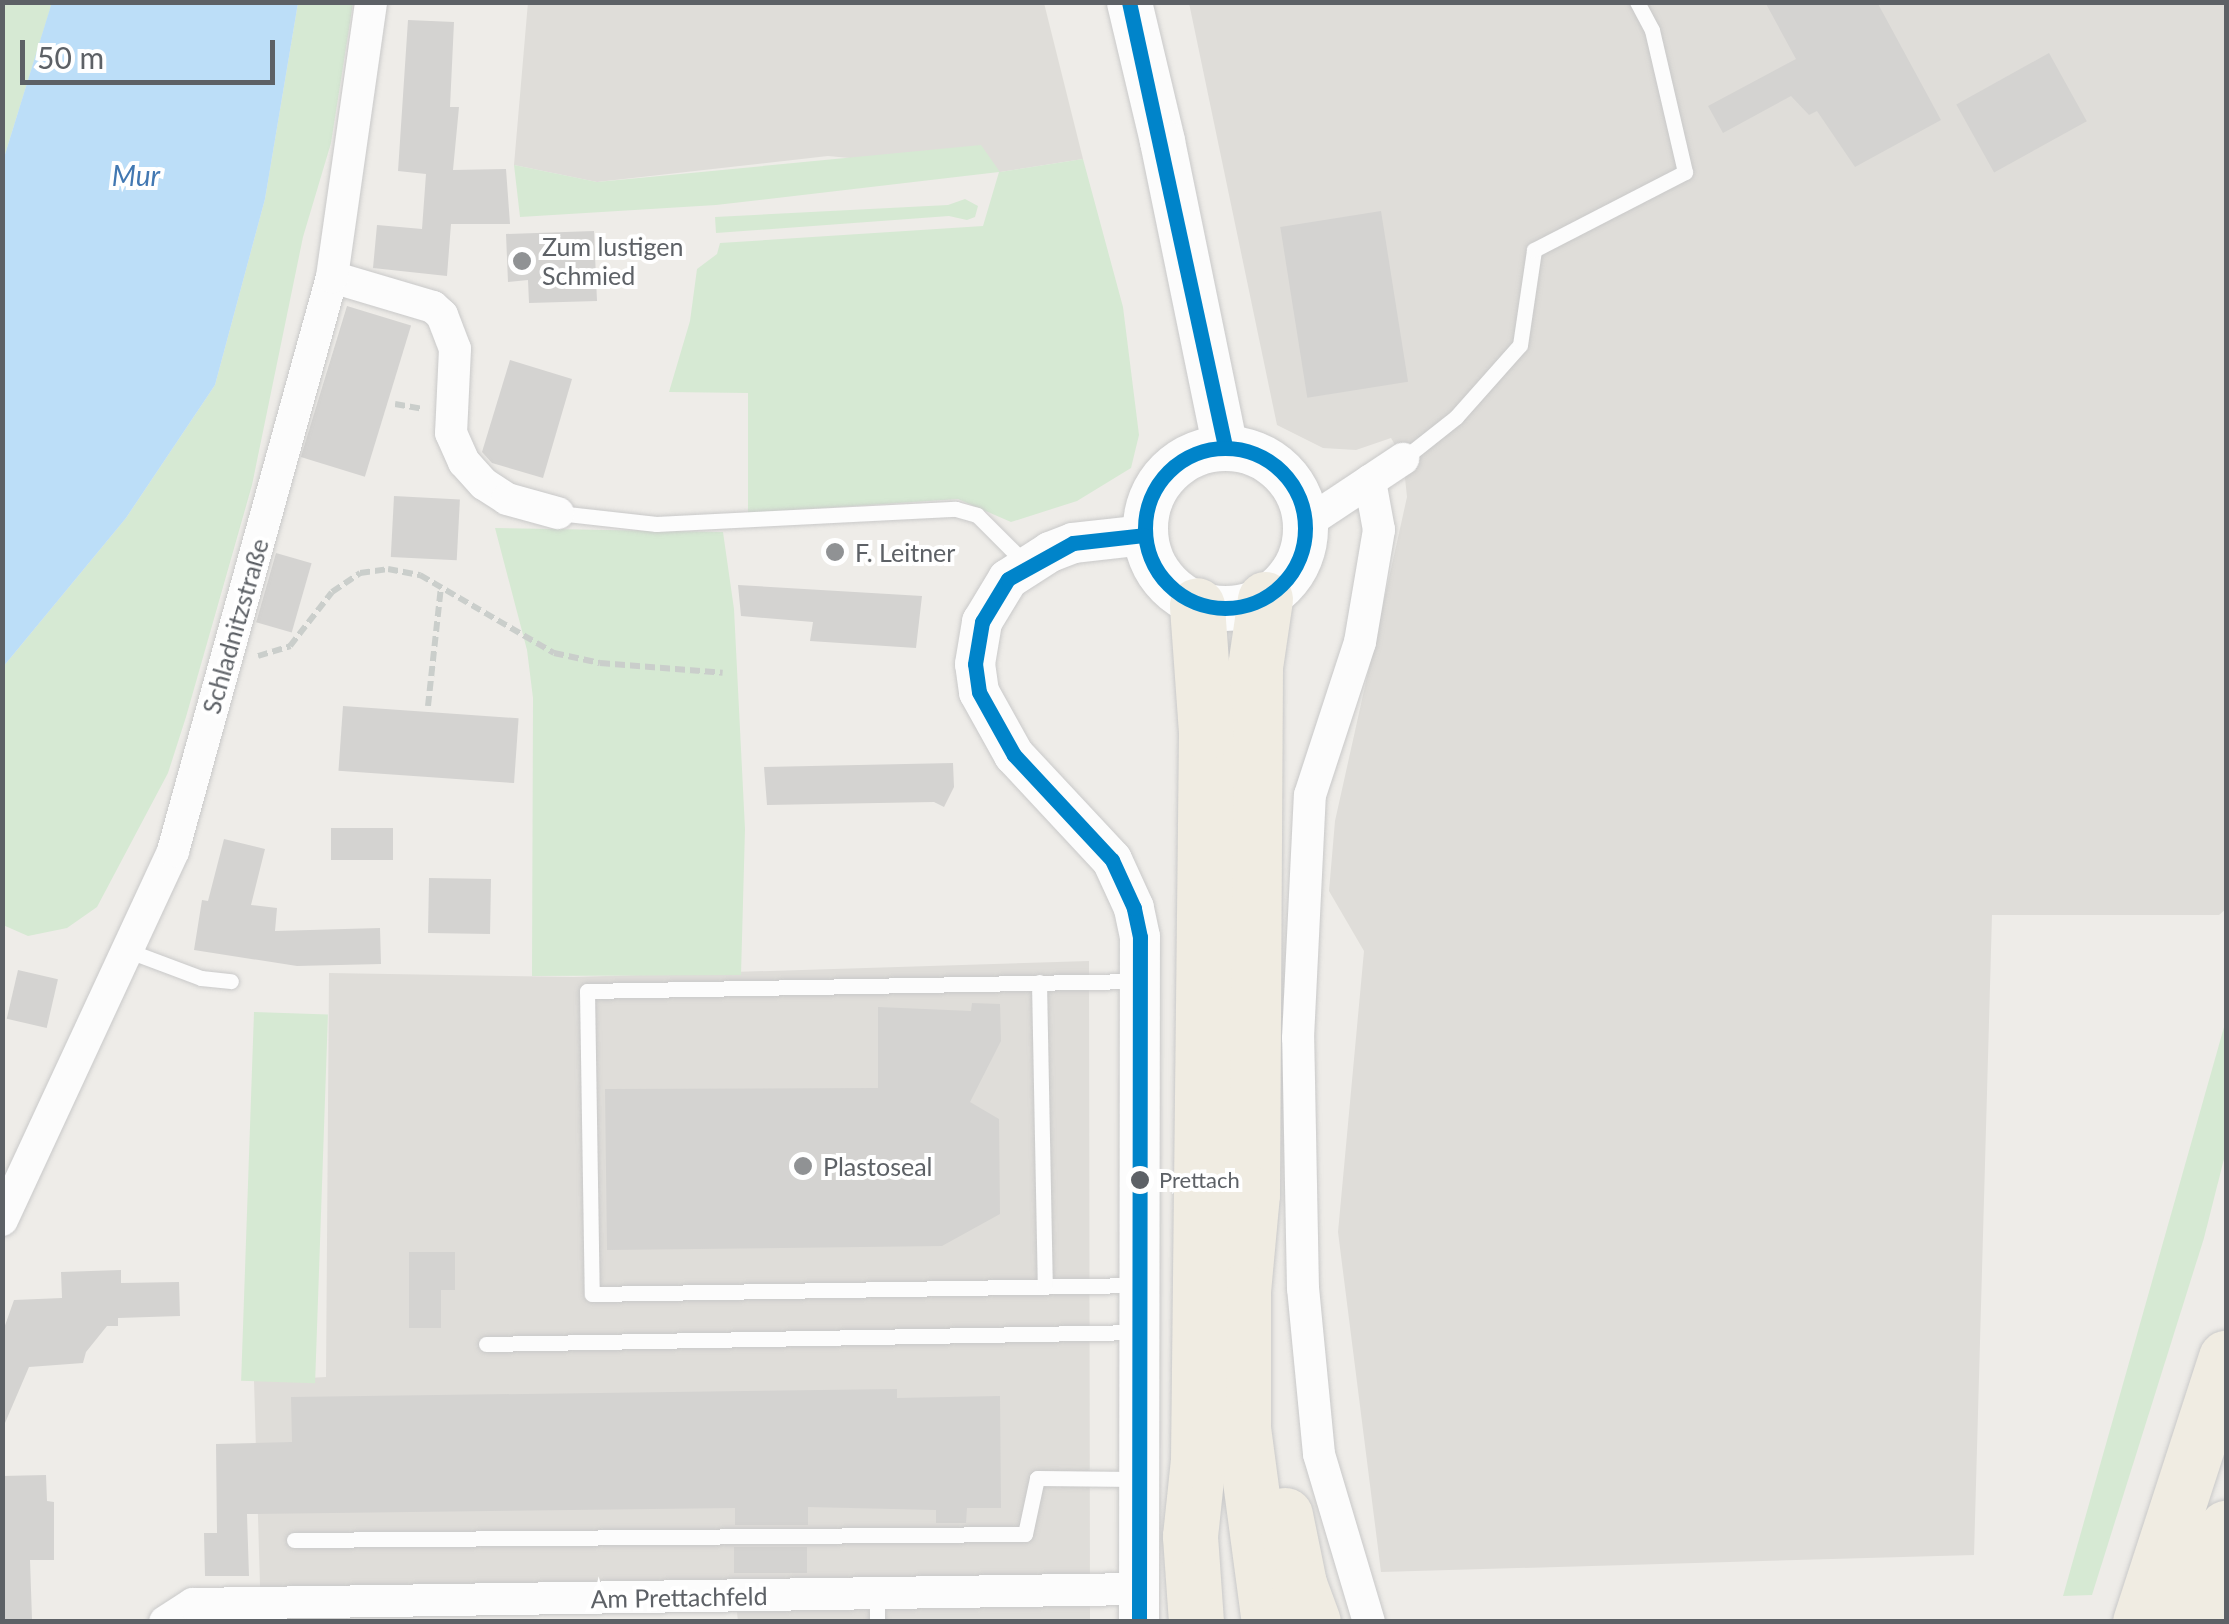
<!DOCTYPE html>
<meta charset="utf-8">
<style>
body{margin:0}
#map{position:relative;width:2229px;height:1624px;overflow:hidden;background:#eeece8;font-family:Lato,sans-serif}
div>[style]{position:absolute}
.industrial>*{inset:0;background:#dfddd9}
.green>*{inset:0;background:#d6e9d3;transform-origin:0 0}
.water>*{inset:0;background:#bcdef8}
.building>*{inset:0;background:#d4d3d1;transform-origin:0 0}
.path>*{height:6px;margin-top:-3px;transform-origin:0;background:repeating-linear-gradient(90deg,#cacecb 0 10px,transparent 0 15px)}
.roads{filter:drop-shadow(0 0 2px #c9c9c9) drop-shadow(0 0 2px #c9c9c9)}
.service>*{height:15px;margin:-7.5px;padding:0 7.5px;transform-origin:7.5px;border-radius:7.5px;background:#fcfcfc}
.minor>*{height:32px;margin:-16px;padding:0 16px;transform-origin:16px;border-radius:16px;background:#fcfcfc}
.tertiary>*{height:40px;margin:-20px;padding:0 20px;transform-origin:20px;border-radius:20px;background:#fcfcfc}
.secondary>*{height:45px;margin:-22.5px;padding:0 22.5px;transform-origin:22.5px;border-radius:22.5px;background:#fcfcfc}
.secondary>.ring{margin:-22.5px;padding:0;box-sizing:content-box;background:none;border:45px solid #fcfcfc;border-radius:50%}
.motorway>*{height:55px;margin:-27.5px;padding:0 27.5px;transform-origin:27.5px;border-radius:27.5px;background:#f0ece2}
.bus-1>*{height:15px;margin:-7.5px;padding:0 7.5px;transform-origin:7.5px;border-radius:7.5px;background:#0084ca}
.bus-1>.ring{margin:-7.5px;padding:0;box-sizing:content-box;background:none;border:15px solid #0084ca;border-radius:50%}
.dots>*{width:28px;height:28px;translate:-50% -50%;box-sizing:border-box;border:5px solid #fff;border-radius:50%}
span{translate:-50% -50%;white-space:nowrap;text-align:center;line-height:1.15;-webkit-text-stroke:8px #fff;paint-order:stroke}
.bus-label{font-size:22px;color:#5d6166}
.left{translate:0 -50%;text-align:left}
.poi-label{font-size:25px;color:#5d6166}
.street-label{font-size:25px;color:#5d6166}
.water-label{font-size:28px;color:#4278b2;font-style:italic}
.frame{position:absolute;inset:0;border:5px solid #5d6166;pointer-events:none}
.scale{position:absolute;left:20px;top:40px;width:255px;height:45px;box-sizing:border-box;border:5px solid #5d6166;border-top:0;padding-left:12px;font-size:30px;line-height:35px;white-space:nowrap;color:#5d6166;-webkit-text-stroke:8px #fff;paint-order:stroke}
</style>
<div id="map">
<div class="industrial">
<i style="clip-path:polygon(528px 2px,1044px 3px,1083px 159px,1000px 172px,828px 156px,597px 182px,514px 165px)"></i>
<i style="clip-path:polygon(1189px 3px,2226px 3px,2226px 909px,2219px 915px,1992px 915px,1974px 1555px,1381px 1572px,1338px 1232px,1364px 951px,1329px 891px,1335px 821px,1407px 497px,1403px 459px,1391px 438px,1356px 450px,1323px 448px,1277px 425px)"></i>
<i style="clip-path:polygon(1089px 961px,1090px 1621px,738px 1622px,737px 1612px,261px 1620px,254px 1381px,326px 1377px,329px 973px,574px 977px)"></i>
</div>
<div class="green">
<i style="clip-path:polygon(3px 3px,52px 3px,3px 161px)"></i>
<i style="clip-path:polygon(298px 3px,353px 3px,331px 143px,303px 237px,252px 485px,186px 717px,168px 773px,97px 907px,67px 928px,28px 936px,3px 925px,3px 667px,126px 518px,215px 385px,265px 199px)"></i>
<i style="clip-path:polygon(981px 145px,1000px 172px,1083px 159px,1123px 307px,1139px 435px,1131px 468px,1077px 501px,1011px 522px,958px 499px,748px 513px,748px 393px,669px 392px,690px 321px,697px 269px,717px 254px,720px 243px,983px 226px,999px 172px,716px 205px,520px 217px,514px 165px,597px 182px)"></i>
<i style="clip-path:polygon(965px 199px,978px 206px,975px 217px,967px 220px,949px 216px,716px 233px,715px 217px,948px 205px)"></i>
<i style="clip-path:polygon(495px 528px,723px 532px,734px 609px,745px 829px,741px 975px,532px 976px,533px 698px,527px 650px)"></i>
<i style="left:254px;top:1012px;width:74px;height:369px;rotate:2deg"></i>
<i style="clip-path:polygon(2226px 1020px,2226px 1151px,2204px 1238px,2092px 1595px,2063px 1596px)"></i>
</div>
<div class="water">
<i style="clip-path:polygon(52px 2px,298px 3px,265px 199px,215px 385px,126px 518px,3px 667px,3px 161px)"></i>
</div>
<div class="building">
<i style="clip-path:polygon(1765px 2px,1877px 2px,1941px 120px,1855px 167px,1817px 111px,1809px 115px,1791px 96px,1723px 133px,1708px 106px,1796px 59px)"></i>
<i style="clip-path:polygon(408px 20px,454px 22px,450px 107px,459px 107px,453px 170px,506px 169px,510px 224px,451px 224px,447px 276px,373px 268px,377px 225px,422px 229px,426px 174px,398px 171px)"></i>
<i style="left:2049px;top:53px;width:78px;height:106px;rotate:61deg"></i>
<i style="left:1381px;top:211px;width:173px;height:102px;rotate:81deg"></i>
<i style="clip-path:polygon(594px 231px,597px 301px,529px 303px,528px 280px,508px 282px,506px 234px)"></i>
<i style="left:347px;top:306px;width:67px;height:158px;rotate:17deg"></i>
<i style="clip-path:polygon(510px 360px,572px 379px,543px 478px,492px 463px,482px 452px)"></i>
<i style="left:394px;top:496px;width:66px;height:61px;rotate:3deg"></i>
<i style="left:276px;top:553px;width:37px;height:72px;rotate:16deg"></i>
<i style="clip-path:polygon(738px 585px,922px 596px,916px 648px,810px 641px,813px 622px,741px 616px)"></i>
<i style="left:343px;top:706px;width:176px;height:65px;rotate:4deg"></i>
<i style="clip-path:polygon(953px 763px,954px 787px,944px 807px,934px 802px,767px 805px,764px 767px)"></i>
<i style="left:331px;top:828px;width:62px;height:32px"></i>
<i style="clip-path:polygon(224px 839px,265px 849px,251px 905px,277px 908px,275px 931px,380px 928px,381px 964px,297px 966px,194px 950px,202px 900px,208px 901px)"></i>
<i style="left:429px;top:878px;width:62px;height:55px;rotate:1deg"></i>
<i style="left:18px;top:970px;width:41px;height:50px;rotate:13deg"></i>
<i style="clip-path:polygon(972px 1003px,1000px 1004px,1001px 1041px,970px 1102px,999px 1119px,1000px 1214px,942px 1246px,607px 1250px,605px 1089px,878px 1088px,878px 1007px,971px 1011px)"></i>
<i style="clip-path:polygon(409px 1252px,455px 1252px,455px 1290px,441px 1290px,441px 1328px,409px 1328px)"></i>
<i style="clip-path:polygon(121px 1270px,121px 1283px,179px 1282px,180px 1316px,118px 1318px,118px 1326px,107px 1326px,86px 1352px,83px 1363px,29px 1367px,2px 1430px,2px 1334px,14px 1300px,62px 1298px,61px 1272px)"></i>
<i style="clip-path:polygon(897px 1389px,897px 1398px,1000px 1396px,1001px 1508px,967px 1508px,966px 1523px,936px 1523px,936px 1510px,808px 1507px,808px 1525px,735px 1525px,735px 1508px,247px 1514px,249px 1576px,205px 1576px,204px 1533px,217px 1533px,216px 1444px,292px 1442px,291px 1397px)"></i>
<i style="clip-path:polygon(46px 1475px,47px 1501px,54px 1502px,54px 1560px,30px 1560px,32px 1619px,2px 1619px,2px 1476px)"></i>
<i style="left:807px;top:1547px;width:26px;height:73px;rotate:90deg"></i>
</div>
<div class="path">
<i style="left:395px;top:404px;width:28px;rotate:10deg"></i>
<i style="left:258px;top:656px;width:34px;rotate:-17deg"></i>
<i style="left:290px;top:646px;width:68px;rotate:-52.1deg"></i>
<i style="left:332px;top:592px;width:34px;rotate:-34deg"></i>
<i style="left:360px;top:573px;width:28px;rotate:-8deg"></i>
<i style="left:388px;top:569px;width:33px;rotate:11deg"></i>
<i style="left:420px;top:575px;width:155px;rotate:30.2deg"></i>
<i style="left:554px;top:653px;width:47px;rotate:12.3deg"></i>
<i style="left:600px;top:663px;width:123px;rotate:4.6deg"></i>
<i style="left:428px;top:706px;width:120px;rotate:-83.8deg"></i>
</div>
<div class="roads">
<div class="service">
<i style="left:1403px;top:459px;width:68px;rotate:-38.4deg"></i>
<i style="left:1456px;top:417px;width:96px;rotate:-48.4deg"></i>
<i style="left:1520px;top:345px;width:96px;rotate:-81.6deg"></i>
<i style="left:1534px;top:250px;width:170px;rotate:-27.3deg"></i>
<i style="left:1685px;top:172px;width:146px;rotate:-103.1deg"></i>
<i style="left:1652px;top:30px;width:32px;rotate:-118deg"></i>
<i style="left:558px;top:513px;width:99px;rotate:6.4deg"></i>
<i style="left:656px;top:524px;width:300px;rotate:-2.9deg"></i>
<i style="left:956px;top:509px;width:22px;rotate:16deg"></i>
<i style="left:977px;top:515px;width:69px;rotate:45deg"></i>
<i style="left:129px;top:951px;width:77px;rotate:20.6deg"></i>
<i style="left:201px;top:978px;width:30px;rotate:6deg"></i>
<i style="left:1137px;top:981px;width:550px;rotate:178.96deg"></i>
<i style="left:587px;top:991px;width:303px;rotate:89.1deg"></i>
<i style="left:592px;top:1294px;width:547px;rotate:-0.94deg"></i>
<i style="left:1039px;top:982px;width:304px;rotate:88.9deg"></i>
<i style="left:486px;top:1344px;width:653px;rotate:-1.05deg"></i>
<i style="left:294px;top:1540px;width:731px;rotate:-0.47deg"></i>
<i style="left:1025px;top:1534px;width:57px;rotate:-77.9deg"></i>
<i style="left:1037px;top:1478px;width:99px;rotate:0.6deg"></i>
<i style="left:877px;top:1622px;width:29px;rotate:-90deg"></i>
</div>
<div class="minor">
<i style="left:332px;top:277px;width:105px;rotate:16.5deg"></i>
<i style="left:433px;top:307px;width:12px;rotate:42deg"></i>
<i style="left:442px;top:315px;width:36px;rotate:69deg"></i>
<i style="left:455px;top:349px;width:84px;rotate:92.7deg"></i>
<i style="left:451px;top:433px;width:32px;rotate:66deg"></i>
<i style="left:464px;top:462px;width:30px;rotate:48deg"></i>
<i style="left:484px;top:484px;width:27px;rotate:33deg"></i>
<i style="left:507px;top:499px;width:53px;rotate:15.4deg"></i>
<i style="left:1305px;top:524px;width:118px;rotate:-33.6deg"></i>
<i style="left:2px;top:1220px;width:407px;rotate:-65.1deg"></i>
<i style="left:173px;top:851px;width:596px;rotate:-74.52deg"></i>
<i style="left:332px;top:277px;width:278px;rotate:-81.9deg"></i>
<i style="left:165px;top:1622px;width:33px;rotate:-33deg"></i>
<i style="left:193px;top:1604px;width:944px;rotate:-0.91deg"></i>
<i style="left:1369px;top:1622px;width:175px;rotate:-106.6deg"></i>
<i style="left:1319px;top:1454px;width:166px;rotate:-95.5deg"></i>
<i style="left:1303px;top:1289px;width:251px;rotate:-91.1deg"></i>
<i style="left:1298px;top:1038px;width:243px;rotate:-87.2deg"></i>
<i style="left:1310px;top:795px;width:161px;rotate:-71.9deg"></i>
<i style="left:1360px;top:642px;width:114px;rotate:-80.4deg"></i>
<i style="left:1379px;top:530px;width:50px;rotate:-100.4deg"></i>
</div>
<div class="tertiary">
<i style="left:1139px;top:1622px;width:685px;rotate:-89.92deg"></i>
<i style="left:1140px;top:937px;width:30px;rotate:-102deg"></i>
<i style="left:1134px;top:908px;width:53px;rotate:-114.6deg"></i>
<i style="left:1112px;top:860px;width:144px;rotate:-133deg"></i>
<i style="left:1014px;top:755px;width:72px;rotate:-119.1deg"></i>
<i style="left:979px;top:692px;width:28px;rotate:-98deg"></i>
<i style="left:975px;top:664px;width:43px;rotate:-80.5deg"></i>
<i style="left:982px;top:622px;width:50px;rotate:-58.8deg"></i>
<i style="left:1008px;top:579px;width:50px;rotate:-32.7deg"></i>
<i style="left:1050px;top:552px;width:25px;rotate:-21deg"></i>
<i style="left:1073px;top:543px;width:71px;rotate:-6.4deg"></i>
</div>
<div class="secondary">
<i style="left:1129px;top:2px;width:143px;rotate:76.6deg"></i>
<i style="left:1162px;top:141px;width:312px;rotate:78.4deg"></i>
<i class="ring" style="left:1145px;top:448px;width:115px;height:115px"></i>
</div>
<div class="motorway">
<i style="left:1265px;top:599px;width:69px;rotate:98.4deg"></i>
<i style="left:1255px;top:667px;width:527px;rotate:90.33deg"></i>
<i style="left:1252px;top:1194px;width:97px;rotate:95.3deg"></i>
<i style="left:1243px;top:1291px;width:137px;rotate:90deg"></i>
<i style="left:1243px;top:1428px;width:196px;rotate:82.4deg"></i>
<i style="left:1285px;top:1515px;width:70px;rotate:78.5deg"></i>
<i style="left:1299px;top:1584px;width:40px;rotate:69.8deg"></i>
<i style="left:1196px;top:1622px;width:86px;rotate:-94deg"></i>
<i style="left:1190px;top:1536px;width:76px;rotate:-84deg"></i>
<i style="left:1198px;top:1460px;width:728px;rotate:-89.37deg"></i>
<i style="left:1206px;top:732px;width:127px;rotate:-94.1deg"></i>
<i style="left:2140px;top:1622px;width:278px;rotate:-72deg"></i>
<i style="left:2196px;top:1622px;width:99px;rotate:-72.3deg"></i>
</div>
</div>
<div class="bus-1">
<i style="left:1129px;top:2px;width:455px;rotate:77.8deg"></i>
<i class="ring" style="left:1145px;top:448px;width:145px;height:145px"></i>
<i style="left:1139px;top:1622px;width:685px;rotate:-89.92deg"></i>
<i style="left:1140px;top:937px;width:30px;rotate:-102deg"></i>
<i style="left:1134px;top:908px;width:53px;rotate:-114.6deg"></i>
<i style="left:1112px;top:860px;width:144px;rotate:-133deg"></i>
<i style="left:1014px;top:755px;width:72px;rotate:-119.1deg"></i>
<i style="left:979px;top:692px;width:28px;rotate:-98deg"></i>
<i style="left:975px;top:664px;width:43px;rotate:-80.5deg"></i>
<i style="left:982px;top:622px;width:50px;rotate:-58.8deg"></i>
<i style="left:1008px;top:579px;width:74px;rotate:-29deg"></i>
<i style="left:1073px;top:543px;width:71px;rotate:-6.4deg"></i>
</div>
<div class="dots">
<i style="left:522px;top:261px;background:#909294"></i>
<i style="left:835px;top:552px;background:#909294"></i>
<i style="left:803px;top:1166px;background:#909294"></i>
<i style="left:1140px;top:1180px;background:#5d6166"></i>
</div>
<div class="bus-label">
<span class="left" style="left:1159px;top:1180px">Prettach</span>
</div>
<div class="poi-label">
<span class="left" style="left:542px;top:261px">Zum lustigen<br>Schmied</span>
<span class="left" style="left:855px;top:552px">F. Leitner</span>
<span class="left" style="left:823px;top:1166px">Plastoseal</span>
</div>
<div class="street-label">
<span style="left:235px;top:626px;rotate:-74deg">Schladnitzstraße</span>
<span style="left:679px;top:1597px;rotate:-1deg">Am Prettachfeld</span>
</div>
<div class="water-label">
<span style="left:136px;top:175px">Mur</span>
</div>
<div class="frame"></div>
<div class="scale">50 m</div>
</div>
